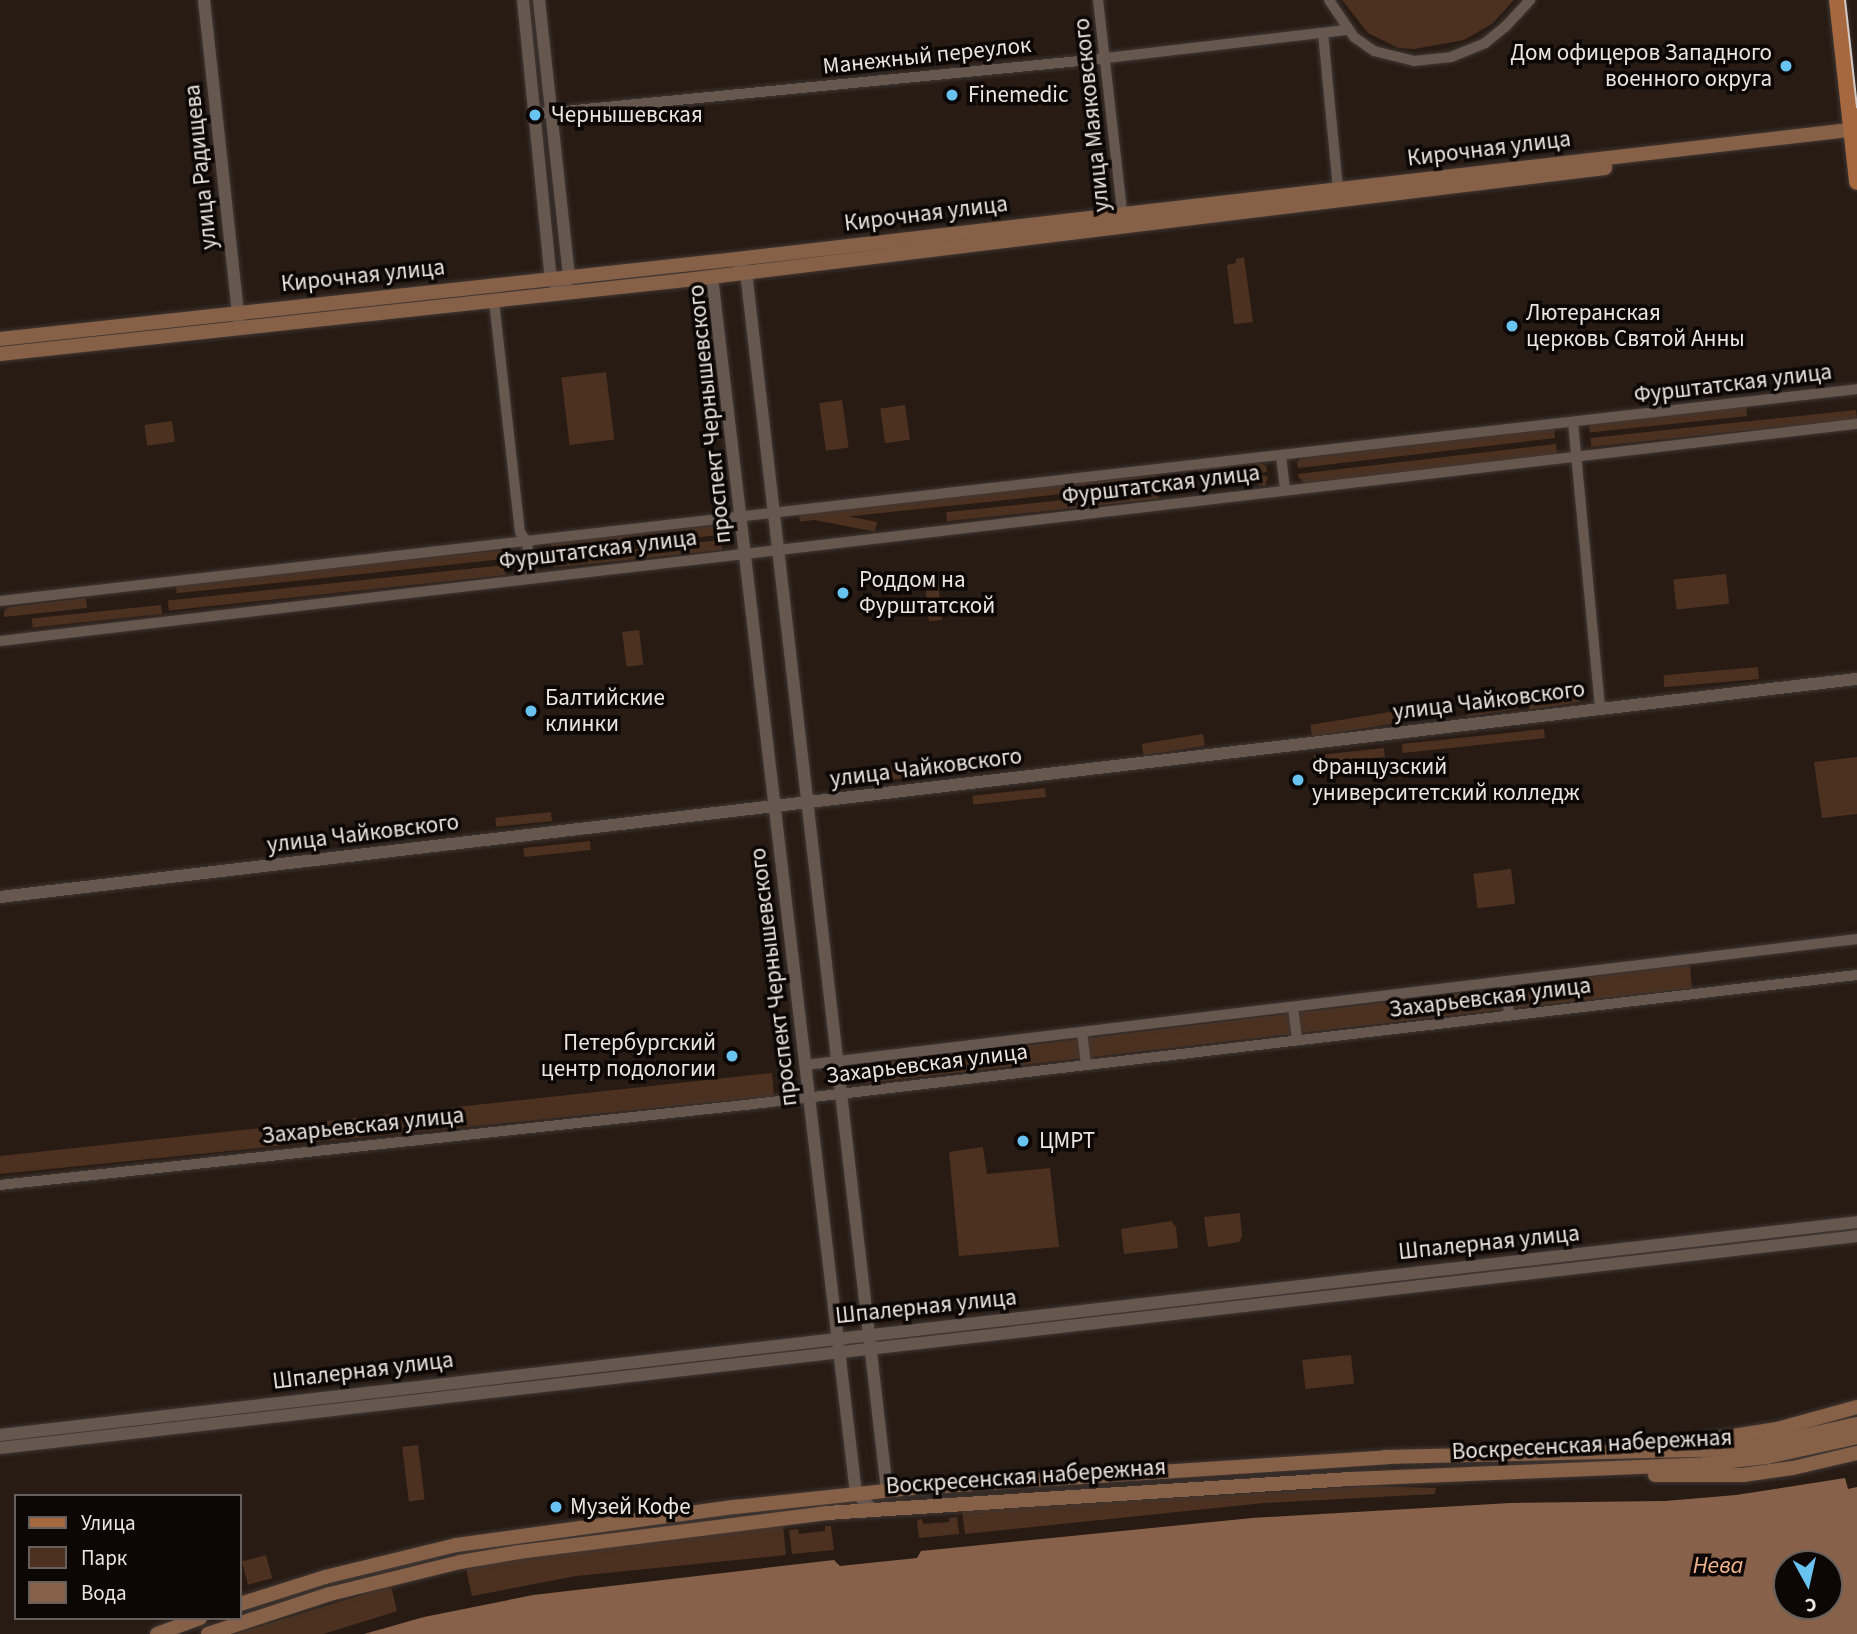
<!DOCTYPE html>
<meta charset="utf-8">
<style>
body{margin:0}
#map{position:relative;width:1857px;height:1634px;overflow:hidden;background:#271b14;font-family:"Source Sans 3",sans-serif}
div>[style]{position:absolute}
.green>*{inset:0;background:#4c3120;transform-origin:0 0}
.water>*{inset:0;background:#87614a}
.roads{filter:drop-shadow(0 0 2px #403733) drop-shadow(0 0 2px #403733)}
.minor>*{height:10px;margin:-5px;padding:0 5px;transform-origin:5px;border-radius:5px;background:#66574f}
.tertiary>*{height:12px;margin:-6px;padding:0 6px;transform-origin:6px;border-radius:6px;background:#66574f}
.secondary>*{height:14px;margin:-7px;padding:0 7px;transform-origin:7px;border-radius:7px;background:#866047}
.primary>*{height:16px;margin:-8px;padding:0 8px;transform-origin:8px;border-radius:8px;background:#a6693f}
.tram>*{height:2px;margin:-1px;padding:0 1px;transform-origin:1px;border-radius:1px;background:#d4cbc6}
.dots>*{width:19px;height:19px;translate:-50% -50%;box-sizing:border-box;border:4px solid #0c0705;border-radius:50%}
span{translate:-50% -50%;white-space:nowrap;text-align:center;line-height:1.15;-webkit-text-stroke:7px #0c0705;paint-order:stroke}
.poi-label{font-size:23px;color:#ece4df}
.right{translate:-100% -50%;text-align:right}
.left{translate:0 -50%;text-align:left}
.street-label{font-size:23px;color:#ece4df}
.water-label{font-size:24px;color:#f4b58f;font-style:italic}
.legend{position:absolute;left:14px;top:1494px;width:228px;height:126px;box-sizing:border-box;background:#0c0705;border:2px solid #665f5c;margin:0;padding:9px 12px;list-style:none;font-size:21px;color:#ece4df}
.legend li{display:flex;align-items:center;gap:14px;height:35px}
.legend b{width:35px;border:2px solid #665f5c}
.north{position:absolute;left:1773px;top:1550px;width:70px;height:70px;box-sizing:border-box;background:#0c0705;border:2px solid #665f5c;border-radius:50%;rotate:172deg;font-size:19px;font-weight:700;line-height:28px;text-align:center;color:#ece4df}
.north::after{content:'';display:block;margin:auto;width:24px;height:32px;background:#69c3f1;clip-path:polygon(50% 0,100% 100%,50% 72%,0 100%)}
</style>
<div id="map">
<div class="green">
<i style="clip-path:polygon(1342px 0,1514px 0,1492px 24px,1464px 40px,1414px 49px,1398px 48px,1368px 33px)"></i>
<i style="clip-path:polygon(1244px 257px,1253px 322px,1234px 324px,1227px 265px,1236px 263px,1236px 259px)"></i>
<i style="left:606px;top:372px;width:68px;height:45px;rotate:83deg"></i>
<i style="left:842px;top:400px;width:48px;height:23px;rotate:82deg"></i>
<i style="left:905px;top:405px;width:35px;height:25px;rotate:82deg"></i>
<i style="left:1746px;top:407px;width:9px;height:158px;rotate:84deg"></i>
<i style="left:1856px;top:410px;width:9px;height:267px;rotate:84deg"></i>
<i style="left:172px;top:421px;width:21px;height:28px;rotate:82deg"></i>
<i style="clip-path:polygon(1554px 429px,1555px 438px,1298px 468px,1297px 462px,1302px 458px)"></i>
<i style="clip-path:polygon(1556px 444px,1557px 454px,1305px 483px,1299px 478px,1298px 474px)"></i>
<i style="clip-path:polygon(1260px 463px,1266px 466px,1267px 472px,1199px 479px,1198px 470px)"></i>
<i style="left:1157px;top:475px;width:9px;height:360px;rotate:84deg"></i>
<i style="left:1268px;top:477px;width:10px;height:68px;rotate:107deg"></i>
<i style="left:1158px;top:490px;width:9px;height:213px;rotate:84deg"></i>
<i style="left:877px;top:522px;width:10px;height:77px;rotate:101deg"></i>
<i style="left:719px;top:525px;width:10px;height:169px;rotate:84deg"></i>
<i style="left:721px;top:540px;width:10px;height:169px;rotate:84deg"></i>
<i style="left:503px;top:550px;width:9px;height:329px;rotate:84deg"></i>
<i style="left:505px;top:565px;width:10px;height:339px;rotate:84deg"></i>
<i style="left:1726px;top:574px;width:30px;height:53px;rotate:84deg"></i>
<i style="left:938px;top:582px;width:38px;height:13px;rotate:84deg"></i>
<i style="clip-path:polygon(86px 598px,87px 608px,4px 617px,4px 611px,9px 607px)"></i>
<i style="left:161px;top:605px;width:9px;height:130px;rotate:84deg"></i>
<i style="left:639px;top:630px;width:35px;height:17px;rotate:83deg"></i>
<i style="left:1758px;top:667px;width:12px;height:95px;rotate:85deg"></i>
<i style="left:1579px;top:690px;width:12px;height:52px;rotate:81deg"></i>
<i style="left:1516px;top:697px;width:12px;height:52px;rotate:81deg"></i>
<i style="left:1403px;top:710px;width:12px;height:94px;rotate:81deg"></i>
<i style="left:1544px;top:729px;width:9px;height:143px;rotate:84deg"></i>
<i style="left:1203px;top:734px;width:12px;height:62px;rotate:81deg"></i>
<i style="left:1384px;top:748px;width:9px;height:71px;rotate:84deg"></i>
<i style="clip-path:polygon(1857px 757px,1857px 814px,1822px 818px,1814px 762px)"></i>
<i style="left:997px;top:758px;width:12px;height:166px;rotate:85deg"></i>
<i style="left:1045px;top:788px;width:9px;height:73px;rotate:84deg"></i>
<i style="left:551px;top:812px;width:9px;height:56px;rotate:84deg"></i>
<i style="left:590px;top:841px;width:9px;height:67px;rotate:84deg"></i>
<i style="left:1511px;top:869px;width:35px;height:38px;rotate:83deg"></i>
<i style="clip-path:polygon(1690px 965px,1692px 988px,867px 1083px,865px 1065px)"></i>
<i style="clip-path:polygon(772px 1073px,774px 1096px,0 1174px,0 1156px)"></i>
<i style="clip-path:polygon(983px 1147px,987px 1174px,1050px 1168px,1059px 1247px,959px 1256px,949px 1152px)"></i>
<i style="clip-path:polygon(1240px 1213px,1242px 1236px,1239px 1242px,1208px 1247px,1204px 1217px)"></i>
<i style="clip-path:polygon(1171px 1221px,1176px 1227px,1178px 1248px,1124px 1254px,1121px 1229px)"></i>
<i style="left:1351px;top:1355px;width:29px;height:49px;rotate:84deg"></i>
<i style="left:418px;top:1445px;width:55px;height:16px;rotate:83deg"></i>
<i style="clip-path:polygon(1372px 1486px,1436px 1488px,1435px 1494px,1264px 1503px,965px 1534px,962px 1511px)"></i>
<i style="clip-path:polygon(957px 1517px,959px 1534px,919px 1538px,917px 1520px,922px 1519px,923px 1524px,949px 1522px,949px 1518px)"></i>
<i style="clip-path:polygon(783px 1525px,786px 1555px,576px 1576px,472px 1596px,466px 1569px,520px 1559px)"></i>
<i style="clip-path:polygon(825px 1526px,831px 1526px,834px 1550px,792px 1554px,789px 1530px,798px 1529px,799px 1534px,825px 1531px)"></i>
<i style="left:266px;top:1555px;width:24px;height:25px;rotate:75deg"></i>
<i style="clip-path:polygon(391px 1586px,397px 1611px,372px 1619px,323px 1634px,234px 1634px)"></i>
</div>
<div class="water">
<i style="clip-path:polygon(evenodd,1845px 1478px,1848px 1489px,1857px 1487px,1857px 1634px,364px 1634px,424px 1617px,533px 1595px,834px 1560px,840px 1566px,917px 1558px,921px 1551px,1252px 1518px,1510px 1503px,1665px 1501px,1736px 1495px,1845px 1478px,1787px 1564px,1829px 1564px,1829px 1606px,1787px 1606px,1787px 1564px)"></i>
</div>
<div class="roads">
<div class="minor">
<i style="left:1098px;top:0;width:220px;rotate:83.5deg"></i>
<i style="left:1329px;top:0;width:45px;rotate:56deg"></i>
<i style="left:1354px;top:37px;width:24px;rotate:35deg"></i>
<i style="left:1374px;top:51px;width:41px;rotate:14deg"></i>
<i style="left:1414px;top:61px;width:37px;rotate:-6deg"></i>
<i style="left:1451px;top:57px;width:37px;rotate:-22deg"></i>
<i style="left:1485px;top:43px;width:26px;rotate:-39deg"></i>
<i style="left:1505px;top:27px;width:37px;rotate:-47deg"></i>
<i style="left:1323px;top:33px;width:157px;rotate:84.5deg"></i>
<i style="left:534px;top:114px;width:559px;rotate:-5.55deg"></i>
<i style="left:1090px;top:60px;width:259px;rotate:-6.7deg"></i>
<i style="left:494px;top:301px;width:232px;rotate:83.6deg"></i>
<i style="left:520px;top:532px;width:12px;rotate:55deg"></i>
<i style="left:527px;top:542px;width:36px;rotate:84deg"></i>
<i style="left:1573px;top:422px;width:288px;rotate:84.6deg"></i>
<i style="left:1281px;top:456px;width:34px;rotate:83deg"></i>
<i style="left:0;top:601px;width:1869px;rotate:-6.51deg"></i>
<i style="left:0;top:641px;width:1870px;rotate:-6.67deg"></i>
<i style="left:1505px;top:981px;width:34px;rotate:83deg"></i>
<i style="left:1293px;top:1007px;width:33px;rotate:83deg"></i>
<i style="left:1082px;top:1032px;width:33px;rotate:83deg"></i>
<i style="left:805px;top:1065px;width:1060px;rotate:-6.83deg"></i>
<i style="left:0;top:1185px;width:749px;rotate:-6.13deg"></i>
<i style="left:745px;top:1105px;width:1120px;rotate:-6.67deg"></i>
</div>
<div class="tertiary">
<i style="left:204px;top:0;width:325px;rotate:83.8deg"></i>
<i style="left:523px;top:0;width:280px;rotate:84.3deg"></i>
<i style="left:551px;top:279px;width:10px;rotate:53deg"></i>
<i style="left:539px;top:0;width:279px;rotate:83.8deg"></i>
<i style="left:569px;top:277px;width:8px;rotate:113deg"></i>
<i style="left:739px;top:267px;width:9px;rotate:36deg"></i>
<i style="left:746px;top:272px;width:1226px;rotate:83.4deg"></i>
<i style="left:712px;top:277px;width:1224px;rotate:83.25deg"></i>
<i style="left:856px;top:1493px;width:23px;rotate:45deg"></i>
<i style="left:0;top:897px;width:1870px;rotate:-6.7deg"></i>
<i style="left:0;top:1435px;width:1869px;rotate:-6.54deg"></i>
<i style="left:0;top:1448px;width:1869px;rotate:-6.51deg"></i>
</div>
<div class="secondary">
<i style="left:0;top:339px;width:732px;rotate:-6.19deg"></i>
<i style="left:728px;top:260px;width:1137px;rotate:-6.62deg"></i>
<i style="left:0;top:354px;width:690px;rotate:-6.16deg"></i>
<i style="left:686px;top:280px;width:926px;rotate:-6.95deg"></i>
<i style="left:1701px;top:1441px;width:77px;rotate:-9deg"></i>
<i style="left:1777px;top:1429px;width:83px;rotate:-15.4deg"></i>
<i style="left:1655px;top:1475px;width:88px"></i>
<i style="left:1743px;top:1475px;width:50px;rotate:-8deg"></i>
<i style="left:1793px;top:1468px;width:66px;rotate:-13.2deg"></i>
<i style="left:240px;top:1604px;width:89px;rotate:-17.6deg"></i>
<i style="left:325px;top:1577px;width:135px;rotate:-13.7deg"></i>
<i style="left:456px;top:1545px;width:282px;rotate:-7.8deg"></i>
<i style="left:735px;top:1507px;width:178px;rotate:-6.1deg"></i>
<i style="left:912px;top:1488px;width:474px;rotate:-3.7deg"></i>
<i style="left:1385px;top:1457px;width:319px;rotate:-1.3deg"></i>
<i style="left:1704px;top:1450px;width:59px;rotate:-4.8deg"></i>
<i style="left:1763px;top:1445px;width:96px;rotate:-12.6deg"></i>
<i style="left:157px;top:1634px;width:46px;rotate:-20.4deg"></i>
<i style="left:208px;top:1634px;width:128px;rotate:-18.2deg"></i>
<i style="left:330px;top:1594px;width:134px;rotate:-13.8deg"></i>
<i style="left:460px;top:1562px;width:60px;rotate:-9.6deg"></i>
<i style="left:519px;top:1552px;width:310px;rotate:-7.2deg"></i>
<i style="left:827px;top:1513px;width:524px;rotate:-3.72deg"></i>
<i style="left:1350px;top:1479px;width:355px;rotate:-2.4deg"></i>
<i style="left:1705px;top:1464px;width:62px;rotate:-6.4deg"></i>
<i style="left:1767px;top:1457px;width:92px;rotate:-12.5deg"></i>
</div>
<div class="primary">
<i style="left:1837px;top:0;width:183px;rotate:83.7deg"></i>
</div>
</div>
<div class="tram">
<i style="left:1845px;top:0;width:108px;rotate:83.6deg"></i>
</div>
<div class="dots">
<i style="left:1786px;top:66px;background:#69c3f1"></i>
<i style="left:952px;top:95px;background:#69c3f1"></i>
<i style="left:535px;top:115px;background:#69c3f1"></i>
<i style="left:1512px;top:326px;background:#69c3f1"></i>
<i style="left:843px;top:593px;background:#69c3f1"></i>
<i style="left:531px;top:711px;background:#69c3f1"></i>
<i style="left:1298px;top:780px;background:#69c3f1"></i>
<i style="left:732px;top:1056px;background:#69c3f1"></i>
<i style="left:1023px;top:1141px;background:#69c3f1"></i>
<i style="left:556px;top:1507px;background:#69c3f1"></i>
</div>
<div class="poi-label">
<span class="right" style="left:1772px;top:66px">Дом офицеров Западного<br>военного округа</span>
<span class="left" style="left:968px;top:95px">Finemedic</span>
<span class="left" style="left:551px;top:115px">Чернышевская</span>
<span class="left" style="left:1526px;top:326px">Лютеранская<br>церковь Святой Анны</span>
<span class="left" style="left:859px;top:593px">Роддом на<br>Фурштатской</span>
<span class="left" style="left:545px;top:711px">Балтийские<br>клинки</span>
<span class="left" style="left:1312px;top:780px">Французский<br>университетский колледж</span>
<span class="right" style="left:716px;top:1056px">Петербургский<br>центр подологии</span>
<span class="left" style="left:1039px;top:1141px">ЦМРТ</span>
<span class="left" style="left:570px;top:1507px">Музей Кофе</span>
</div>
<div class="street-label">
<span style="left:927px;top:56px;rotate:-6deg">Манежный переулок</span>
<span style="left:1092px;top:115px;rotate:-96deg">улица Маяковского</span>
<span style="left:1489px;top:149px;rotate:-7deg">Кирочная улица</span>
<span style="left:201px;top:167px;rotate:-96deg">улица Радищева</span>
<span style="left:926px;top:214px;rotate:-7deg">Кирочная улица</span>
<span style="left:363px;top:276px;rotate:-6deg">Кирочная улица</span>
<span style="left:1733px;top:384px;rotate:-7deg">Фурштатская улица</span>
<span style="left:710px;top:414px;rotate:-96deg">проспект Чернышевского</span>
<span style="left:1161px;top:485px;rotate:-7deg">Фурштатская улица</span>
<span style="left:598px;top:550px;rotate:-7deg">Фурштатская улица</span>
<span style="left:1489px;top:701px;rotate:-7deg">улица Чайковского</span>
<span style="left:926px;top:768px;rotate:-7deg">улица Чайковского</span>
<span style="left:363px;top:834px;rotate:-7deg">улица Чайковского</span>
<span style="left:774px;top:977px;rotate:-97deg">проспект Чернышевского</span>
<span style="left:1490px;top:998px;rotate:-7deg">Захарьевская улица</span>
<span style="left:927px;top:1064px;rotate:-7deg">Захарьевская улица</span>
<span style="left:363px;top:1126px;rotate:-6deg">Захарьевская улица</span>
<span style="left:1489px;top:1243px;rotate:-6deg">Шпалерная улица</span>
<span style="left:926px;top:1307px;rotate:-6deg">Шпалерная улица</span>
<span style="left:363px;top:1371px;rotate:-7deg">Шпалерная улица</span>
<span style="left:1592px;top:1445px;rotate:-3deg">Воскресенская набережная</span>
<span style="left:1026px;top:1477px;rotate:-4deg">Воскресенская набережная</span>
</div>
<div class="water-label">
<span style="left:1718px;top:1566px">Нева</span>
</div>
<ul class="legend">
<li><b style="height:9px;background:#a6693f"></b>Улица</li>
<li><b style="height:19px;background:#4c3120"></b>Парк</li>
<li><b style="height:19px;background:#87614a"></b>Вода</li>
</ul>
<div class="north">С</div>
</div>
